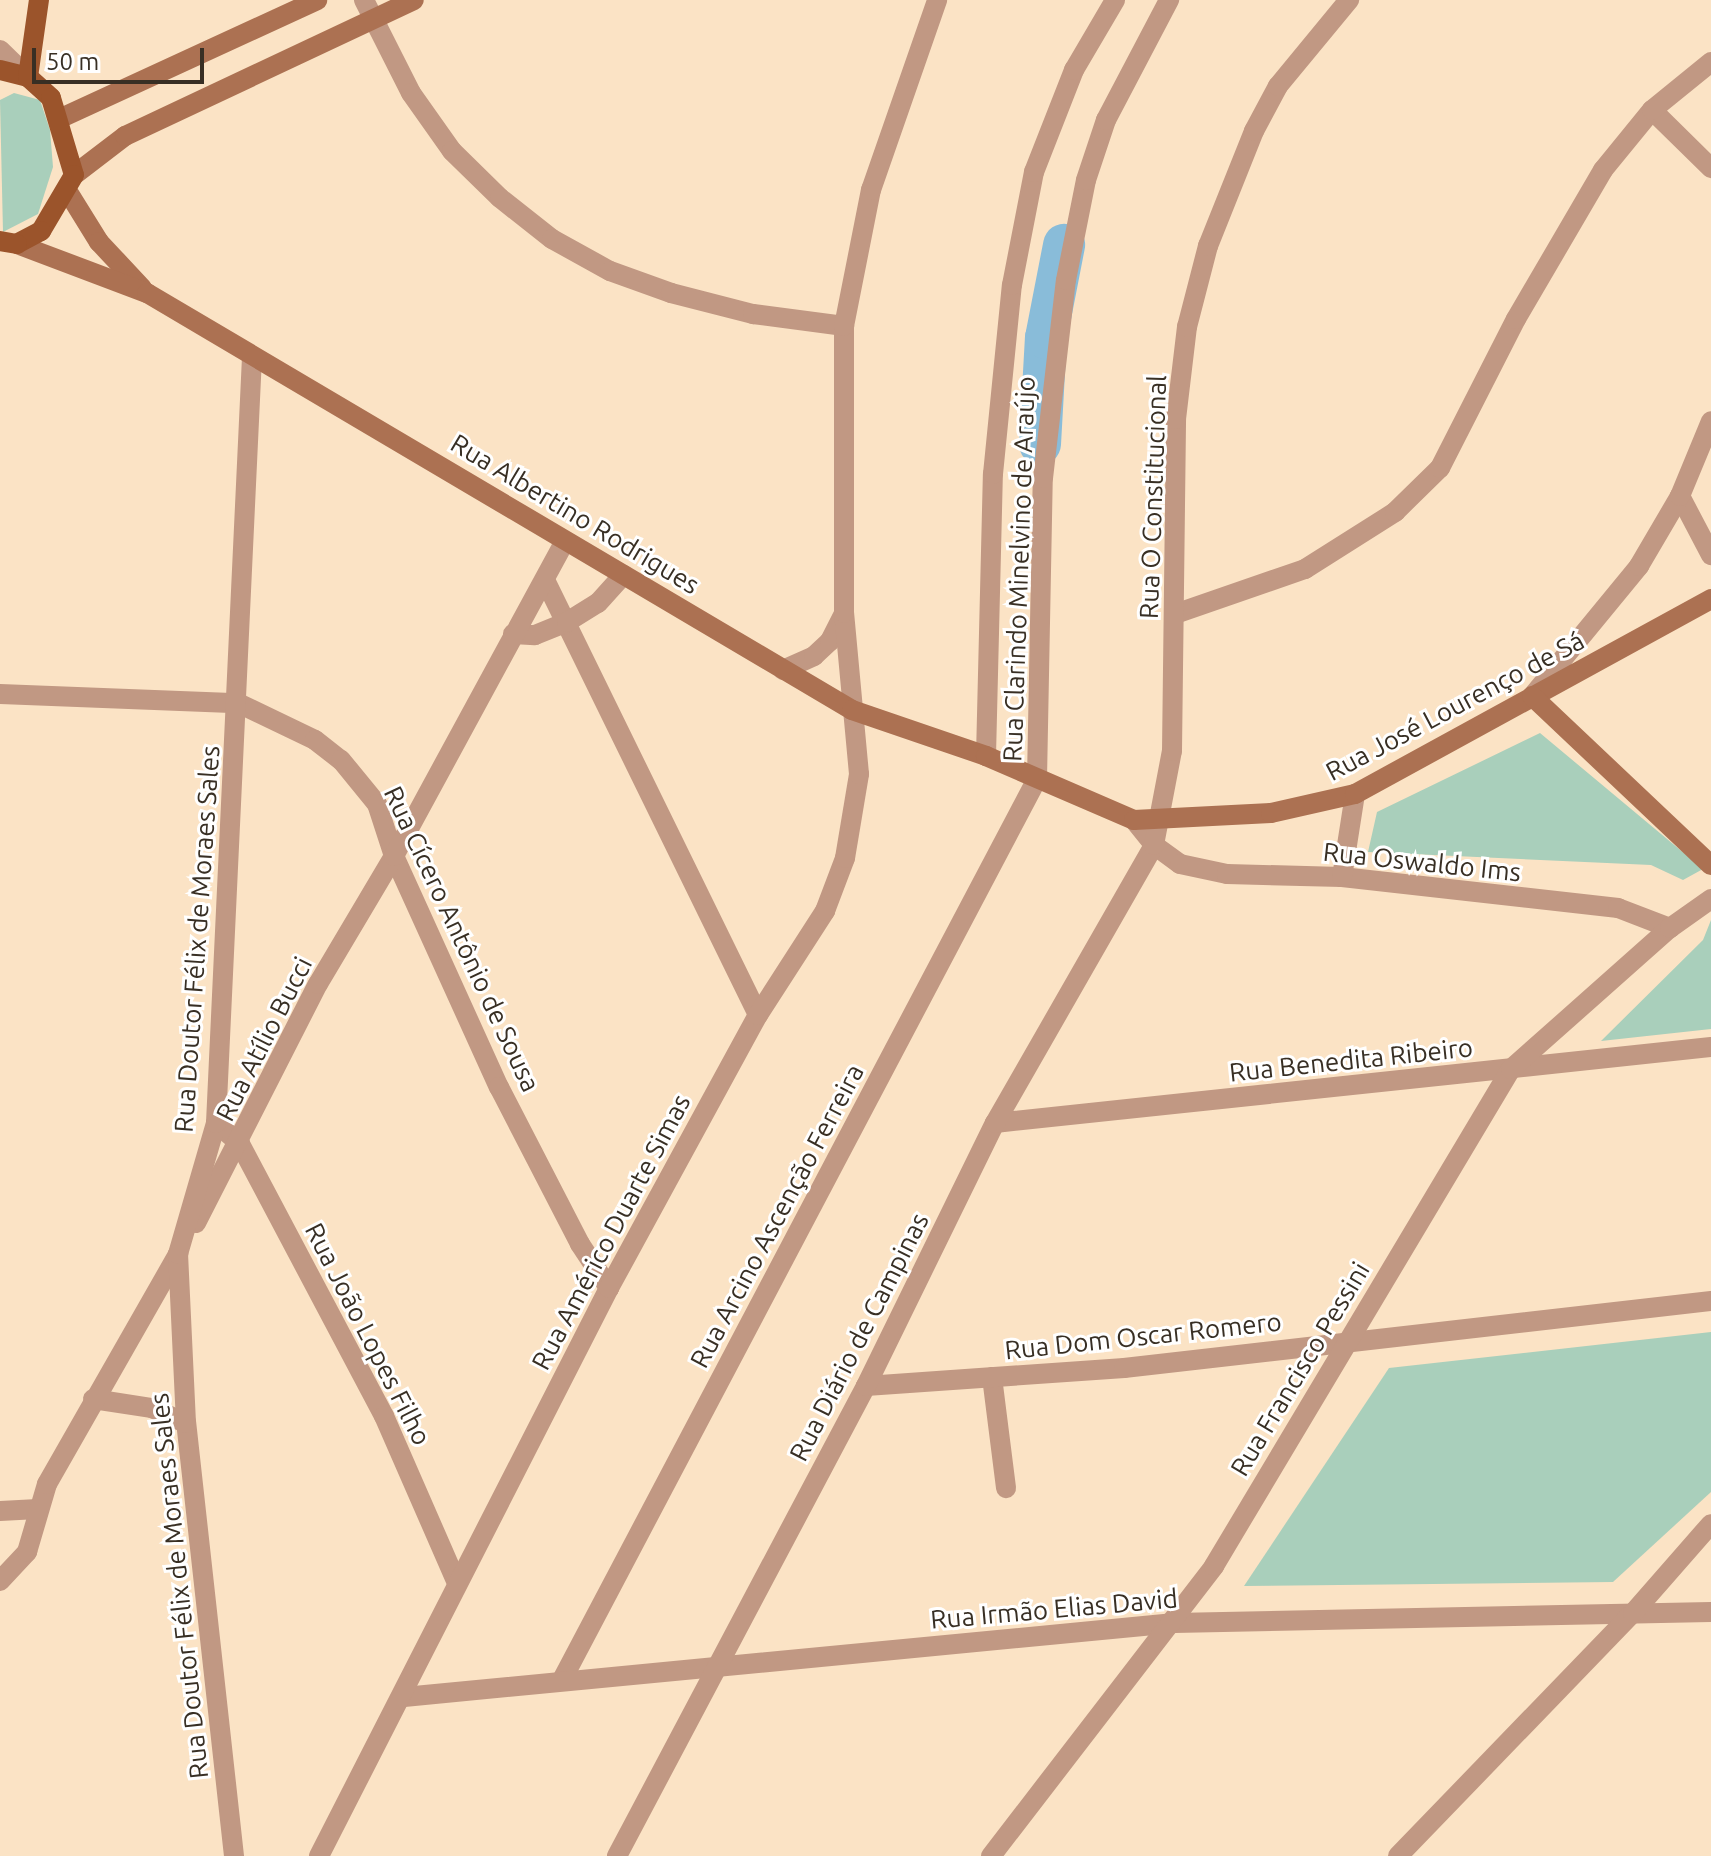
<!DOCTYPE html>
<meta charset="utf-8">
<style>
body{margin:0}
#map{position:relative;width:1711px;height:1856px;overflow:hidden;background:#fbe3c5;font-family:Ubuntu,sans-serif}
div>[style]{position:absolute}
.green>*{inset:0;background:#a9cfbb}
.river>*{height:42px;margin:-21px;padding:0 21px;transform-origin:21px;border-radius:21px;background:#89bcd9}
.street>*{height:20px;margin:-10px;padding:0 10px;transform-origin:10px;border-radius:10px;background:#c19883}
.secondary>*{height:20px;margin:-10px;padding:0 10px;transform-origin:10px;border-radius:10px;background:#ac7152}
.primary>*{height:20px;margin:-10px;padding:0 10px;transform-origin:10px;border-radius:10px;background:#9b542b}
span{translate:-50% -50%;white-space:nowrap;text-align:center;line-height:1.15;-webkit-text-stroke:6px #fff;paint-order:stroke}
.street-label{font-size:26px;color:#382f24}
.scale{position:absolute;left:32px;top:48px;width:172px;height:36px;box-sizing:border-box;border:4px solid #382f24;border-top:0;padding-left:10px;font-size:24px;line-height:28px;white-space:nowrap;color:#382f24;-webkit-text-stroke:6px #fff;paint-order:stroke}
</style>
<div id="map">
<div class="green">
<i style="clip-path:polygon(14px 93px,40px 100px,50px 130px,53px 167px,38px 214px,3px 232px,0 100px)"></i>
<i style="clip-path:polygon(1540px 733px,1703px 869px,1683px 880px,1651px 865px,1368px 852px,1377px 812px)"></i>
<i style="clip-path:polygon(1711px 920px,1711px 1029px,1601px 1041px,1703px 940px)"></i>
<i style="clip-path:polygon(1711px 1332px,1711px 1492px,1613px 1582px,1244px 1586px,1389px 1368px)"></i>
</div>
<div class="river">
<i style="left:1040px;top:444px;width:106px;rotate:-86.8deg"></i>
<i style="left:1046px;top:338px;width:95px;rotate:-79deg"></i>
</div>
<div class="street">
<i style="left:364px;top:0;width:104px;rotate:63.2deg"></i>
<i style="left:411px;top:93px;width:71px;rotate:54.7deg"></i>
<i style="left:452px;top:151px;width:67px;rotate:44.4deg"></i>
<i style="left:500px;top:198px;width:66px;rotate:38.3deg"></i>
<i style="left:552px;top:239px;width:66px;rotate:28.9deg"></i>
<i style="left:610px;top:271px;width:65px;rotate:19.8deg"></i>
<i style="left:671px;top:293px;width:85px;rotate:14.4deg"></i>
<i style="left:753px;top:314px;width:92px;rotate:7.5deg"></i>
<i style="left:0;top:50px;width:39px;rotate:44deg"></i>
<i style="left:1652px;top:110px;width:83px;rotate:44.5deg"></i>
<i style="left:1680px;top:496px;width:67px;rotate:62.3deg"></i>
<i style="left:545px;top:580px;width:484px;rotate:63.9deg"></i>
<i style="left:1175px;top:614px;width:138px;rotate:-19.1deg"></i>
<i style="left:1305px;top:569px;width:107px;rotate:-32.3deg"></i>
<i style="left:1395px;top:512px;width:63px;rotate:-44.4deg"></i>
<i style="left:1440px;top:468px;width:167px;rotate:-63deg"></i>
<i style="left:1516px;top:319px;width:173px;rotate:-59.7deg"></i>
<i style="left:1603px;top:170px;width:77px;rotate:-50.8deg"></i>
<i style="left:1652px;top:110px;width:76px;rotate:-39.1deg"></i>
<i style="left:513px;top:634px;width:22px;rotate:3deg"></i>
<i style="left:535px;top:635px;width:35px;rotate:-22deg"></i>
<i style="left:567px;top:622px;width:36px;rotate:-32deg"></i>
<i style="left:598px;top:603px;width:38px;rotate:-48deg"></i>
<i style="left:783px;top:670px;width:34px;rotate:-24deg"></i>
<i style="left:814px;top:656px;width:22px;rotate:-43deg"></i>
<i style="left:830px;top:641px;width:31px;rotate:-63deg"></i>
<i style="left:0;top:694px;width:238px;rotate:2.2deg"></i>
<i style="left:238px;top:703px;width:85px;rotate:25.7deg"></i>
<i style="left:315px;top:740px;width:33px;rotate:38deg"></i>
<i style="left:341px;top:760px;width:57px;rotate:50.7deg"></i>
<i style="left:377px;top:804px;width:55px;rotate:71.9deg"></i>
<i style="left:394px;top:856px;width:254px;rotate:65.6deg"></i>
<i style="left:499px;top:1087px;width:177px;rotate:62.7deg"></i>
<i style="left:580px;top:1244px;width:53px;rotate:56.6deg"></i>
<i style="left:1534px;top:694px;width:166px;rotate:-50.6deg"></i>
<i style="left:1639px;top:566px;width:81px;rotate:-59.6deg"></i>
<i style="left:1680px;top:496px;width:81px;rotate:-67.5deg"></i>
<i style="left:986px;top:756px;width:282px;rotate:-88.6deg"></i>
<i style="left:993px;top:474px;width:190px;rotate:-84.3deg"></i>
<i style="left:1012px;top:285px;width:115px;rotate:-79deg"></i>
<i style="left:1034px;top:172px;width:110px;rotate:-68.6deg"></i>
<i style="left:1074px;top:70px;width:81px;rotate:-59.6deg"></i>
<i style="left:1134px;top:820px;width:32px;rotate:51deg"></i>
<i style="left:1154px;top:845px;width:32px;rotate:36deg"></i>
<i style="left:1180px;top:864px;width:48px;rotate:12deg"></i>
<i style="left:1227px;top:874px;width:115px;rotate:1.5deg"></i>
<i style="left:1342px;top:877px;width:278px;rotate:6.4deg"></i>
<i style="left:1618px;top:908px;width:56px;rotate:21deg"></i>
<i style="left:1342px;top:877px;width:84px;rotate:-81.1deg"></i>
<i style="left:216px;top:1123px;width:32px;rotate:41deg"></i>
<i style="left:240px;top:1144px;width:308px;rotate:62.1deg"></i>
<i style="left:384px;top:1416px;width:180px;rotate:66.4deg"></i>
<i style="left:995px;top:1123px;width:720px;rotate:-6.06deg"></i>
<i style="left:196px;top:1223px;width:268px;rotate:-63deg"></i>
<i style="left:318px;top:984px;width:149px;rotate:-59.3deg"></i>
<i style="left:394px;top:856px;width:358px;rotate:-61.5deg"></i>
<i style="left:992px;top:1377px;width:112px;rotate:82.8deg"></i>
<i style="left:866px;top:1386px;width:259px;rotate:-4deg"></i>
<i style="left:1124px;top:1368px;width:591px;rotate:-6.51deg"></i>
<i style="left:93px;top:1399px;width:60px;rotate:8.7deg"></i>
<i style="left:152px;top:1408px;width:37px;rotate:24deg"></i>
<i style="left:0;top:1511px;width:38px;rotate:-3deg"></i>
<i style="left:0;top:1581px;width:40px;rotate:-47deg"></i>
<i style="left:27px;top:1552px;width:71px;rotate:-73.6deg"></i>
<i style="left:47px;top:1484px;width:265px;rotate:-60.3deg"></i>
<i style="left:563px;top:1678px;width:1016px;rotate:-62.2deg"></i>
<i style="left:1037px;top:779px;width:301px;rotate:-88.9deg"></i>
<i style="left:1043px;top:478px;width:199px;rotate:-83.4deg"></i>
<i style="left:1066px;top:280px;width:102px;rotate:-78.7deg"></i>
<i style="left:1086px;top:180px;width:63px;rotate:-71.6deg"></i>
<i style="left:1106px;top:120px;width:136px;rotate:-62.3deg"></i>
<i style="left:404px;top:1697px;width:774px;rotate:-5.49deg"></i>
<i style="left:1174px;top:1623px;width:537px;rotate:-1.17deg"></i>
<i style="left:234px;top:1856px;width:436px;rotate:-96.3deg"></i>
<i style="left:186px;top:1423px;width:169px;rotate:-92.7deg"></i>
<i style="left:178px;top:1254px;width:136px;rotate:-73.8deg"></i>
<i style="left:216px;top:1123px;width:768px;rotate:-87.31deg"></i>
<i style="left:319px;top:1856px;width:638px;rotate:-62.95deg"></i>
<i style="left:609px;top:1288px;width:311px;rotate:-61.4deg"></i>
<i style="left:758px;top:1015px;width:124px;rotate:-57.2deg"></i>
<i style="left:825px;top:911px;width:57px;rotate:-69.3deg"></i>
<i style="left:845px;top:858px;width:85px;rotate:-80.5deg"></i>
<i style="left:859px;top:774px;width:162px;rotate:-95.3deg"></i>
<i style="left:844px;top:613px;width:287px;rotate:-90deg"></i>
<i style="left:844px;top:326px;width:139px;rotate:-78.8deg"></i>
<i style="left:871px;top:190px;width:201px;rotate:-70.8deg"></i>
<i style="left:617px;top:1856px;width:532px;rotate:-62.09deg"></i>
<i style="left:866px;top:1386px;width:293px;rotate:-63.9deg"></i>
<i style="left:995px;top:1123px;width:320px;rotate:-60.2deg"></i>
<i style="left:1154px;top:845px;width:96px;rotate:-79.2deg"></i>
<i style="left:1172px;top:751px;width:332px;rotate:-89.3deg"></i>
<i style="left:1176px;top:419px;width:93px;rotate:-83.2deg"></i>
<i style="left:1187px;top:327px;width:84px;rotate:-75.5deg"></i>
<i style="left:1208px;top:246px;width:124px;rotate:-68.2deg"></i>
<i style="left:1254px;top:131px;width:51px;rotate:-61.9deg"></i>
<i style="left:1278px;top:86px;width:112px;rotate:-50.5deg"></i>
<i style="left:991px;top:1856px;width:366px;rotate:-52.4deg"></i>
<i style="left:1214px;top:1566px;width:579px;rotate:-59.14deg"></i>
<i style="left:1511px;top:1069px;width:213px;rotate:-41.6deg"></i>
<i style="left:1670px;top:928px;width:50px;rotate:-35.3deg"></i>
<i style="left:1398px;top:1856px;width:338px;rotate:-46deg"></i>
<i style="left:1633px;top:1613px;width:118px;rotate:-48.8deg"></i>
</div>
<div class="secondary">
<i style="left:61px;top:118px;width:282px;rotate:-24.7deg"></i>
<i style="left:74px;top:175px;width:64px;rotate:-37.4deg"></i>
<i style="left:125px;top:136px;width:319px;rotate:-25.2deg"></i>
<i style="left:68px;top:192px;width:59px;rotate:58.2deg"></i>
<i style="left:99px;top:242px;width:63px;rotate:46.9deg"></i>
<i style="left:17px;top:244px;width:139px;rotate:20.7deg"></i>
<i style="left:147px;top:293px;width:819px;rotate:30.6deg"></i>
<i style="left:852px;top:710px;width:142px;rotate:18.9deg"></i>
<i style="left:986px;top:756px;width:161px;rotate:23.4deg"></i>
<i style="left:1134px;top:820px;width:137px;rotate:-2.9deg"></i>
<i style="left:1271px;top:813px;width:86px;rotate:-12.7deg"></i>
<i style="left:1355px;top:794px;width:406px;rotate:-28.7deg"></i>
<i style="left:1532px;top:696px;width:246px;rotate:43.4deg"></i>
</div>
<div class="primary">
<i style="left:0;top:70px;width:29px;rotate:14deg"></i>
<i style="left:28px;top:77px;width:31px;rotate:42deg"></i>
<i style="left:51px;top:98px;width:80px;rotate:73.4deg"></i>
<i style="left:74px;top:175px;width:65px;rotate:120.5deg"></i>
<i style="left:41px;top:231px;width:27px;rotate:152deg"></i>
<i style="left:17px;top:244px;width:17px;rotate:-170deg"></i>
<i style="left:28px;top:77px;width:78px;rotate:-81.9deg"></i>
</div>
<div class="street-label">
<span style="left:1153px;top:497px;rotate:-88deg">Rua O Constitucional</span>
<span style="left:575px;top:514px;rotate:31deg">Rua Albertino Rodrigues</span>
<span style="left:1019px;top:569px;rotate:-88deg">Rua Clarindo Minelvino de Araújo</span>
<span style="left:1455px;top:706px;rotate:-28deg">Rua José Lourenço de Sá</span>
<span style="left:1422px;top:862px;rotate:6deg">Rua Oswaldo Ims</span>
<span style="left:197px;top:939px;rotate:-86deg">Rua Doutor Félix de Moraes Sales</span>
<span style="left:462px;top:939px;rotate:65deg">Rua Cícero Antônio de Sousa</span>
<span style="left:264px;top:1039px;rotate:-63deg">Rua Atílio Bucci</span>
<span style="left:1351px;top:1060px;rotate:-6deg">Rua Benedita Ribeiro</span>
<span style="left:777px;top:1216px;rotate:-62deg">Rua Arcino Ascenção Ferreira</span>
<span style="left:611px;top:1232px;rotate:-62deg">Rua Américo Duarte Simas</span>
<span style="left:368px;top:1334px;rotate:63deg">Rua João Lopes Filho</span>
<span style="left:1143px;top:1336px;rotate:-6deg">Rua Dom Oscar Romero</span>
<span style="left:859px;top:1337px;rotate:-63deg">Rua Diário de Campinas</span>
<span style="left:1300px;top:1369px;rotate:-59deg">Rua Francisco Pessini</span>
<span style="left:179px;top:1586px;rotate:-96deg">Rua Doutor Félix de Moraes Sales</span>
<span style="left:1054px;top:1609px;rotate:-5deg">Rua Irmão Elias David</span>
</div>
<div class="scale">50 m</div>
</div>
